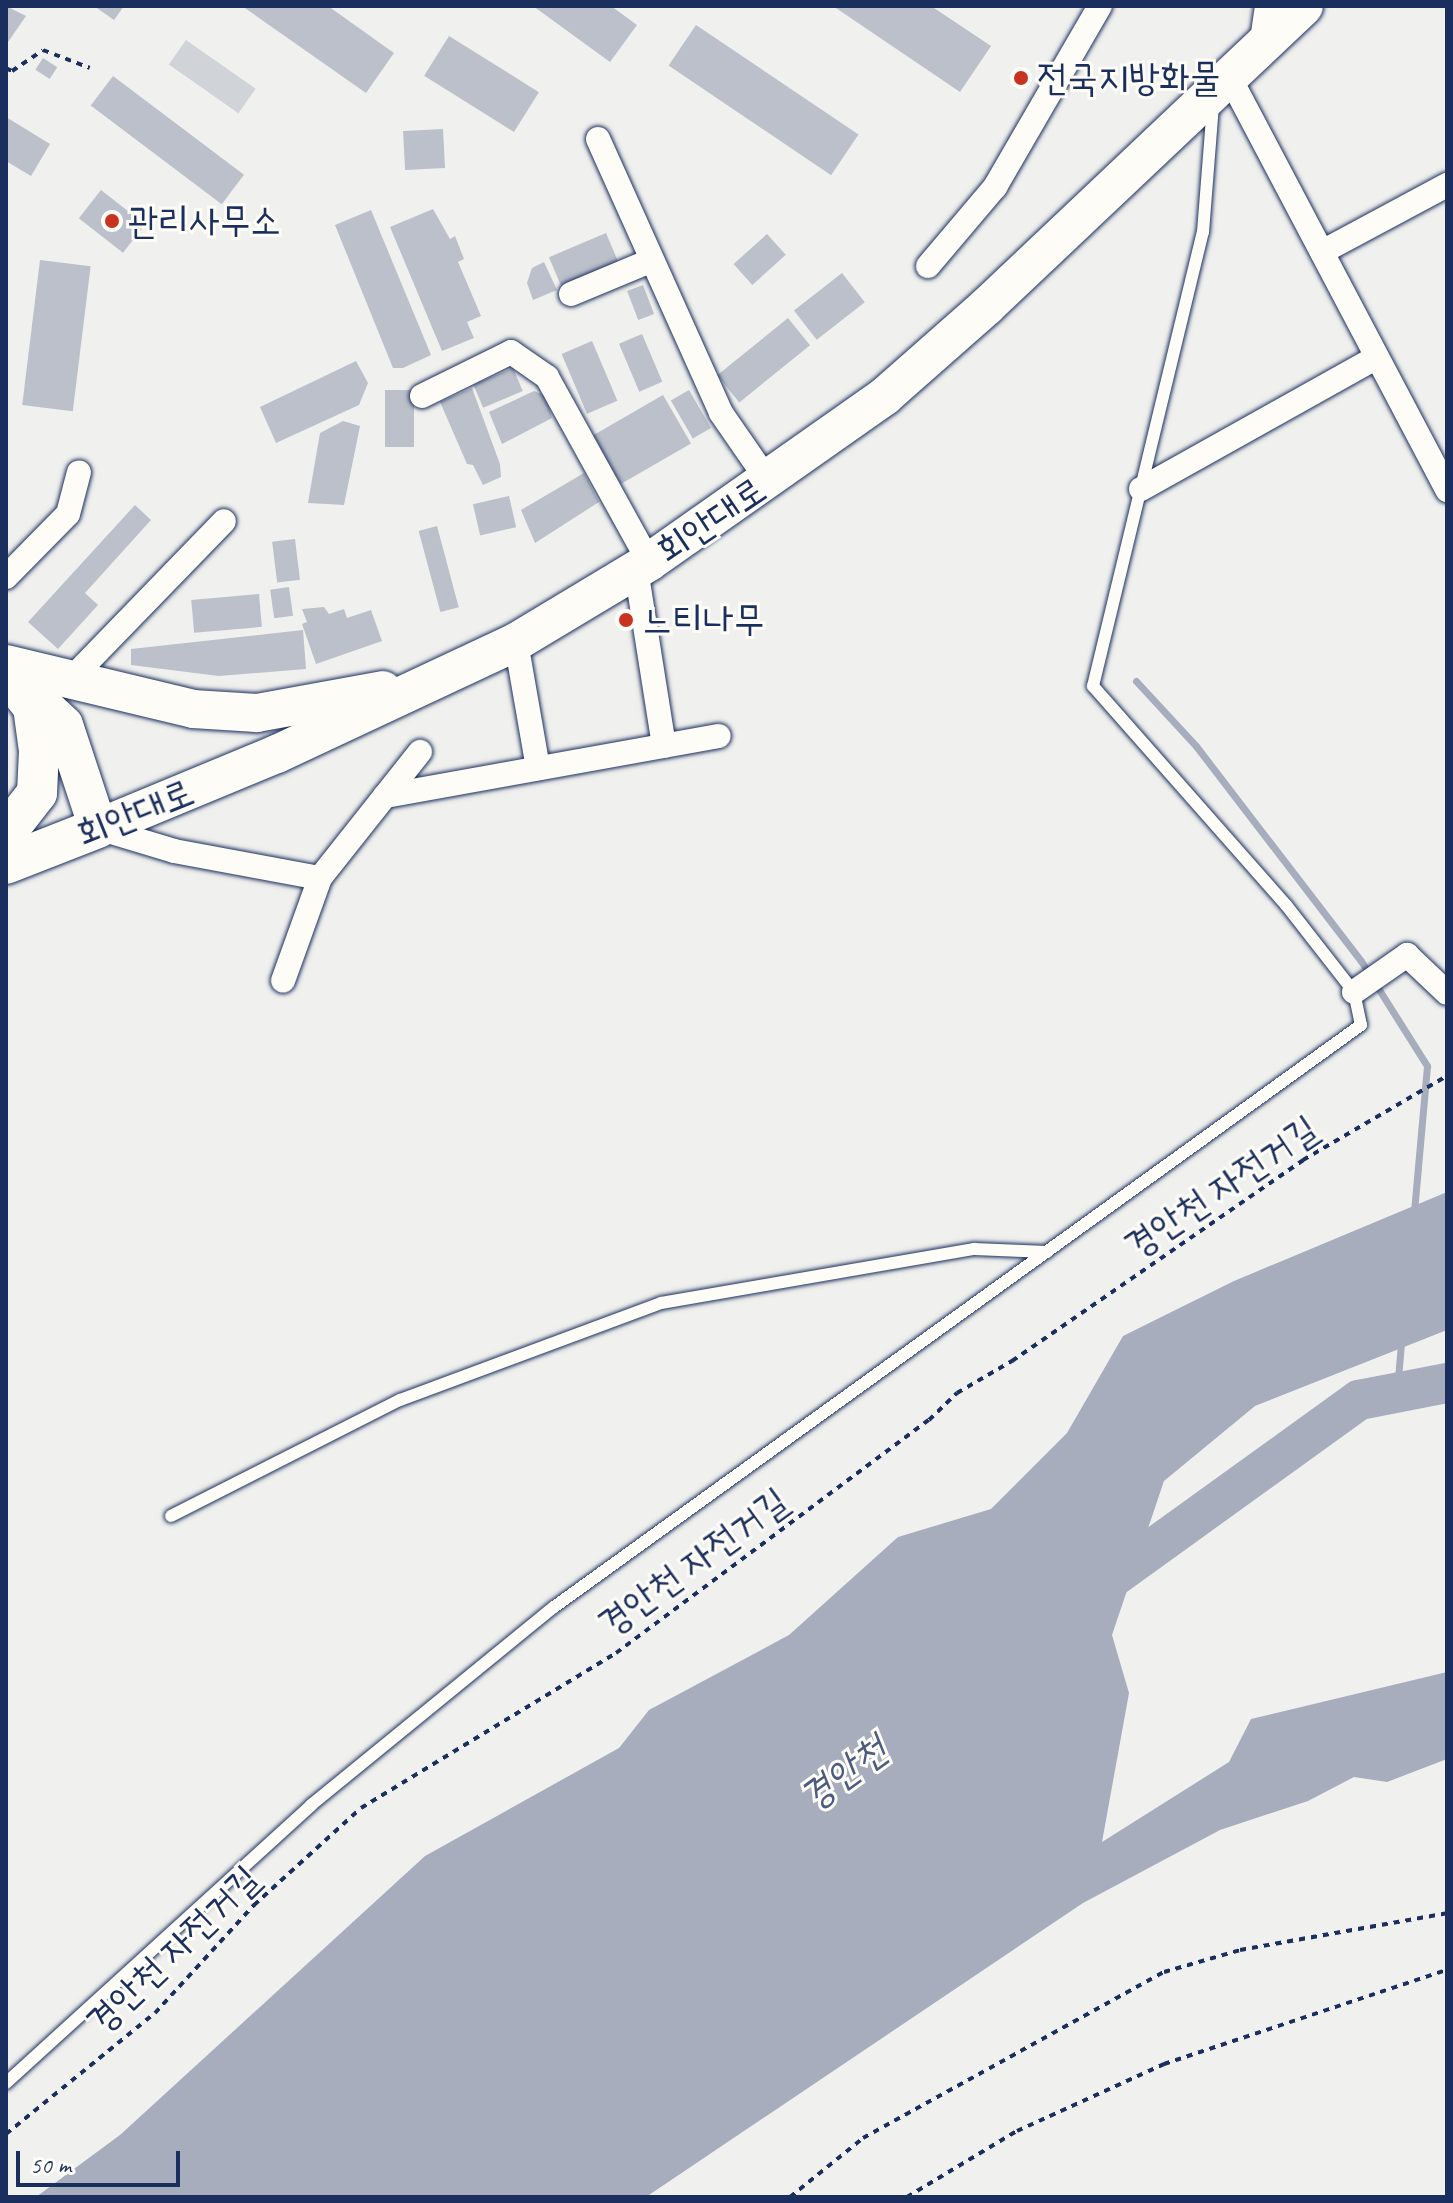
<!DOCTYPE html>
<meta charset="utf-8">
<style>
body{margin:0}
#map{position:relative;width:1453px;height:2203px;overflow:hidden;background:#f0f0ee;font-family:Caveat,"Poor Story",sans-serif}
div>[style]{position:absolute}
.green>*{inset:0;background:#d0d3d8;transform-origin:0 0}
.water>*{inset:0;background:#a7adbd}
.stream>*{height:7px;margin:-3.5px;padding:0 3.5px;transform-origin:3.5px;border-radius:3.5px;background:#a7adbd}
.river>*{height:40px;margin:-20px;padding:0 20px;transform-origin:20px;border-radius:20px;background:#a7adbd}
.building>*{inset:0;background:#bbc0ca;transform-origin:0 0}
.path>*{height:4px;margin-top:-2px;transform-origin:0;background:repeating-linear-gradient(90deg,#1b2f5e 0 6px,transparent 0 12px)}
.roads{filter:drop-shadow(0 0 2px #1b2f5e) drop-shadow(0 0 2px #1b2f5e)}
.service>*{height:12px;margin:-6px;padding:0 6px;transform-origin:6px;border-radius:6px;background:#fdfcf7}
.minor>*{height:24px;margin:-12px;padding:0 12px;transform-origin:12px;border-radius:12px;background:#fdfcf7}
.primary>*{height:38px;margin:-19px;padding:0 19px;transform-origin:19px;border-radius:19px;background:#fdfcf7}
.trunk>*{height:40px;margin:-20px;padding:0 20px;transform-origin:20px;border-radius:20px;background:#fdfcf7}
.dots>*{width:22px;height:22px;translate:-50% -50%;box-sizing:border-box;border:4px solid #fdfcf7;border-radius:50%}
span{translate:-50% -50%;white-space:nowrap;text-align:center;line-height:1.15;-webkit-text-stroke:6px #fdfcf7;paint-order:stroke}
.poi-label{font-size:38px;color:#1b2f5e}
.left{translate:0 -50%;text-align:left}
.street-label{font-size:38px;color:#1b2f5e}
.water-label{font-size:40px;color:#4c5b7f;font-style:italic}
.frame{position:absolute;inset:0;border:8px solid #1b2f5e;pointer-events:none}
.scale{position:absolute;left:16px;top:2151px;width:164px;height:36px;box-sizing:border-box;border:4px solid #1b2f5e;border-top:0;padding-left:10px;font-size:24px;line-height:28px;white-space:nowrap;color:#1b2f5e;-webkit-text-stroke:6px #fdfcf7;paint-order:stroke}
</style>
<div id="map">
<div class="green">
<i style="left:186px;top:40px;width:85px;height:30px;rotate:35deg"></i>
</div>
<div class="water">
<i style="clip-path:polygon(1447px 1192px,1447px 1330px,1255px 1406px,1164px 1481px,1112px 1635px,1129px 1693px,1102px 1842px,1229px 1762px,1251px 1719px,1447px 1672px,1447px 1759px,1387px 1782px,1354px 1777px,1308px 1801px,1220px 1830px,1083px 1903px,646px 2197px,36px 2197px,120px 2135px,425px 1856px,619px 1748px,649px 1710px,789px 1635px,898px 1537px,991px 1509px,1067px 1433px,1123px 1336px,1234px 1281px)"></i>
</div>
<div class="stream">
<i style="left:1136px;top:681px;width:88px;rotate:47.3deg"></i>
<i style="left:1196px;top:746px;width:271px;rotate:52.5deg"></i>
<i style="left:1361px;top:961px;width:124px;rotate:57.8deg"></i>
<i style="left:1427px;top:1066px;width:146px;rotate:95.1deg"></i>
<i style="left:1397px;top:1390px;width:47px;rotate:-85.1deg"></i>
</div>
<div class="river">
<i style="left:1094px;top:1591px;width:327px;rotate:-35.8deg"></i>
<i style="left:1359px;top:1400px;width:90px;rotate:-10.9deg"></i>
</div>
<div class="building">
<i style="clip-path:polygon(6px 6px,26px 16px,6px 45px)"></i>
<i style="clip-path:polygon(94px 6px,124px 6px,114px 20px)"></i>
<i style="clip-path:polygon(242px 6px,328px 6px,394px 53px,366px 93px)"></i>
<i style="clip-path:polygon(533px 6px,611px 6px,637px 25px,610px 62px)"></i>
<i style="clip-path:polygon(833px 6px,931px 6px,991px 46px,960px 92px)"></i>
<i style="left:696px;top:25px;width:196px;height:49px;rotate:34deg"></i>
<i style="left:449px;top:36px;width:106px;height:47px;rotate:32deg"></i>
<i style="left:43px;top:58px;width:17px;height:14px;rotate:33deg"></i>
<i style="left:113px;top:76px;width:164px;height:37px;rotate:37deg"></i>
<i style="clip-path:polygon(6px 117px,50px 144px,31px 176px,6px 161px)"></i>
<i style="left:443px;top:129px;width:39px;height:40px;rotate:87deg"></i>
<i style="left:101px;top:190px;width:56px;height:36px;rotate:38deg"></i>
<i style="clip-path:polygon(433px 209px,450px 239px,455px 236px,464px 259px,458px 262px,481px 316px,467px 322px,474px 338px,442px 351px,390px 227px)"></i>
<i style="clip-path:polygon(371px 210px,431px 355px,403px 368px,393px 368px,335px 225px)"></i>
<i style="left:606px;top:233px;width:34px;height:62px;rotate:67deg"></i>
<i style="left:767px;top:234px;width:28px;height:45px;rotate:48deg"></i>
<i style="left:40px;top:260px;width:51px;height:146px;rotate:7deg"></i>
<i style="clip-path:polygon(544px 262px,557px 290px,533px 300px,527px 283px,532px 268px)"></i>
<i style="left:842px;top:273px;width:37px;height:61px;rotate:52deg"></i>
<i style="left:643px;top:285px;width:31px;height:17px;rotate:69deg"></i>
<i style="left:788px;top:318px;width:35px;height:91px;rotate:51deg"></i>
<i style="left:642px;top:334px;width:52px;height:25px;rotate:67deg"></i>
<i style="left:592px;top:341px;width:65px;height:33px;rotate:67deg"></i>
<i style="clip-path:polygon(356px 361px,368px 383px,359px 405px,276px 443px,260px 407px)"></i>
<i style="left:513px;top:368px;width:25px;height:43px;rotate:67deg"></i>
<i style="clip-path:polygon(472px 388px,500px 464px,501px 477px,483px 485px,473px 465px,467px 464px,440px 402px)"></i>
<i style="left:414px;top:390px;width:57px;height:29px;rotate:90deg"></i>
<i style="left:689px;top:390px;width:44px;height:21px;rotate:60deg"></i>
<i style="clip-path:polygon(534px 391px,546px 396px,552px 418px,502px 444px,489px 412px)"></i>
<i style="left:663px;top:395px;width:56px;height:81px;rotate:60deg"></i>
<i style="clip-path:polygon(343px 421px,360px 426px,344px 505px,308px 503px,320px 433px)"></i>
<i style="clip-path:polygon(584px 473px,599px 502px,535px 543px,521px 510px)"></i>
<i style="left:509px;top:496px;width:32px;height:37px;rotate:77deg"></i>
<i style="clip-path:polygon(135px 505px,151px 520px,85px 593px,98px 605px,58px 649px,28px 622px)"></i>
<i style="left:437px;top:526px;width:84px;height:19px;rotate:75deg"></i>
<i style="left:295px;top:539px;width:41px;height:23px;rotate:83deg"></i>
<i style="left:289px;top:587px;width:29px;height:19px;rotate:82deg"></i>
<i style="left:259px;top:594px;width:33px;height:68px;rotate:85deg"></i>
<i style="clip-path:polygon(324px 607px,329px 614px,344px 609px,347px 618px,371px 610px,382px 641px,316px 664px,302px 624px,307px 622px,302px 609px)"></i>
<i style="clip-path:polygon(303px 630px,306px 669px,219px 676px,131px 665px,131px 649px)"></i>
</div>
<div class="path">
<i style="left:6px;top:68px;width:7px;rotate:27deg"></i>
<i style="left:12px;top:71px;width:37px;rotate:-34deg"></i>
<i style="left:43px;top:50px;width:50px;rotate:21deg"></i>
<i style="left:6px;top:2134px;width:192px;rotate:-39.1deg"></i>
<i style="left:155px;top:2013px;width:147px;rotate:-47.5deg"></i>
<i style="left:254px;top:1905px;width:144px;rotate:-42.2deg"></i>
<i style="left:361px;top:1808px;width:298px;rotate:-31.3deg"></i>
<i style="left:616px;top:1653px;width:390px;rotate:-36.7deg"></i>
<i style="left:929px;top:1420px;width:39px;rotate:-44deg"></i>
<i style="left:957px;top:1393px;width:64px;rotate:-30.2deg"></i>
<i style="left:1012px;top:1361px;width:354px;rotate:-34.6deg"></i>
<i style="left:1303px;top:1160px;width:167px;rotate:-30.3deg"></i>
<i style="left:790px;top:2197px;width:94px;rotate:-38.9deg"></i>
<i style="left:863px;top:2138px;width:344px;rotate:-28.9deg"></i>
<i style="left:1164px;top:1972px;width:79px;rotate:-16.1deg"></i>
<i style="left:1240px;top:1950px;width:210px;rotate:-10.1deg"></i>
<i style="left:907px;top:2197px;width:128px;rotate:-31deg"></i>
<i style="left:1017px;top:2131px;width:162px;rotate:-24.5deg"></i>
<i style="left:1164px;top:2064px;width:298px;rotate:-18.4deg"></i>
</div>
<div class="roads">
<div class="service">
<i style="left:171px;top:1516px;width:257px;rotate:-26.9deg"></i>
<i style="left:400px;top:1400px;width:278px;rotate:-20.4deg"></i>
<i style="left:661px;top:1303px;width:318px;rotate:-9.8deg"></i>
<i style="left:974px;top:1249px;width:73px;rotate:2.4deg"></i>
<i style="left:6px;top:2083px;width:413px;rotate:-42.3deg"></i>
<i style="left:311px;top:1805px;width:313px;rotate:-39.2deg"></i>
<i style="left:554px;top:1607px;width:995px;rotate:-35.8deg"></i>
<i style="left:1361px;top:1025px;width:34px;rotate:-102deg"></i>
<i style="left:1354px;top:992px;width:110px;rotate:-128deg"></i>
<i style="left:1286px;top:905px;width:292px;rotate:-131.4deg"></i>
<i style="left:1093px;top:686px;width:467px;rotate:-76.4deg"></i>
<i style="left:1203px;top:232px;width:128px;rotate:-85.5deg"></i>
</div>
<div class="minor">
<i style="left:1261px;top:47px;width:41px;rotate:-81.7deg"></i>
<i style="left:1230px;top:78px;width:466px;rotate:62.2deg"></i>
<i style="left:598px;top:139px;width:300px;rotate:65.8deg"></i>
<i style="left:721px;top:413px;width:83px;rotate:55.3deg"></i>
<i style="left:1322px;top:252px;width:142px;rotate:-28.2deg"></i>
<i style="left:928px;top:266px;width:104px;rotate:-49.7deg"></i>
<i style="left:995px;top:187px;width:209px;rotate:-59.9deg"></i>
<i style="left:571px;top:294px;width:86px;rotate:-22.7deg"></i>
<i style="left:422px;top:396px;width:99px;rotate:-26.3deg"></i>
<i style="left:511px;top:352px;width:44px;rotate:34.8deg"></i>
<i style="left:547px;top:377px;width:211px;rotate:61.1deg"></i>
<i style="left:1141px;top:489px;width:270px;rotate:-29.2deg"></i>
<i style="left:636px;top:569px;width:179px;rotate:81deg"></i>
<i style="left:6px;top:577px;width:88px;rotate:-45.5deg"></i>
<i style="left:68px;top:514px;width:43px;rotate:-75.3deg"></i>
<i style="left:516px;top:642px;width:128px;rotate:80.1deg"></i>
<i style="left:70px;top:680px;width:221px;rotate:-45.9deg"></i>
<i style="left:385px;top:796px;width:339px;rotate:-10.2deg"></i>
<i style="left:98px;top:828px;width:79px;rotate:16.8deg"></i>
<i style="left:174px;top:851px;width:148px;rotate:10.5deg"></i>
<i style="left:320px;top:878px;width:109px;rotate:109.8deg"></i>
<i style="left:320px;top:878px;width:161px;rotate:-51.6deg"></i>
<i style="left:1354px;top:992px;width:65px;rotate:-34.9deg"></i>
<i style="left:1407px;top:955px;width:55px;rotate:43.5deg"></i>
</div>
<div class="primary">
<i style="left:6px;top:664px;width:192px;rotate:13.5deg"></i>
<i style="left:193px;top:709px;width:64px;rotate:3.6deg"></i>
<i style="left:257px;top:713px;width:128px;rotate:-10.3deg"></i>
<i style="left:17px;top:681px;width:64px;rotate:43.1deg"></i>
<i style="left:64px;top:725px;width:108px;rotate:71.7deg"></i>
<i style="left:98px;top:828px;width:194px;rotate:-22.5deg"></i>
<i style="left:277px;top:754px;width:264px;rotate:-25.1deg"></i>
<i style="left:516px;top:642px;width:155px;rotate:-31deg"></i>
<i style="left:649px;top:562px;width:289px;rotate:-35.1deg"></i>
<i style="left:885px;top:396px;width:136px;rotate:-41.4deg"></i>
<i style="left:987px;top:306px;width:436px;rotate:-43.4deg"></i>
</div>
<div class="trunk">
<i style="left:6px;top:673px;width:43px;rotate:51.5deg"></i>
<i style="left:33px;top:707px;width:44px;rotate:82.2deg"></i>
<i style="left:39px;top:751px;width:42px;rotate:92.7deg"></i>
<i style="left:37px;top:793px;width:51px;rotate:127.8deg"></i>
<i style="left:6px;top:864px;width:99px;rotate:-21.4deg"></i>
</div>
</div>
<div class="dots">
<i style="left:1021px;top:78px;background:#c8321e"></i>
<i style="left:112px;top:221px;background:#c8321e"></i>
<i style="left:626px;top:620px;background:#c8321e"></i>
</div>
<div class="poi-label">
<span class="left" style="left:1037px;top:78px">전국지방화물</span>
<span class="left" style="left:128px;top:221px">관리사무소</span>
<span class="left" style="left:642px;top:620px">느티나무</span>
</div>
<div class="street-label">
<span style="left:711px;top:520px;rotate:-34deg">회안대로</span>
<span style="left:135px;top:813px;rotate:-22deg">회안대로</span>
<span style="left:1221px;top:1187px;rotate:-34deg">경안천 자전거길</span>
<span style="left:693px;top:1562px;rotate:-36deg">경안천 자전거길</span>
<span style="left:173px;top:1950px;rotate:-44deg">경안천 자전거길</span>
</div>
<div class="water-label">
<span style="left:843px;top:1773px;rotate:-36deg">경안천</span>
</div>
<div class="frame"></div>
<div class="scale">50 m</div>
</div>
